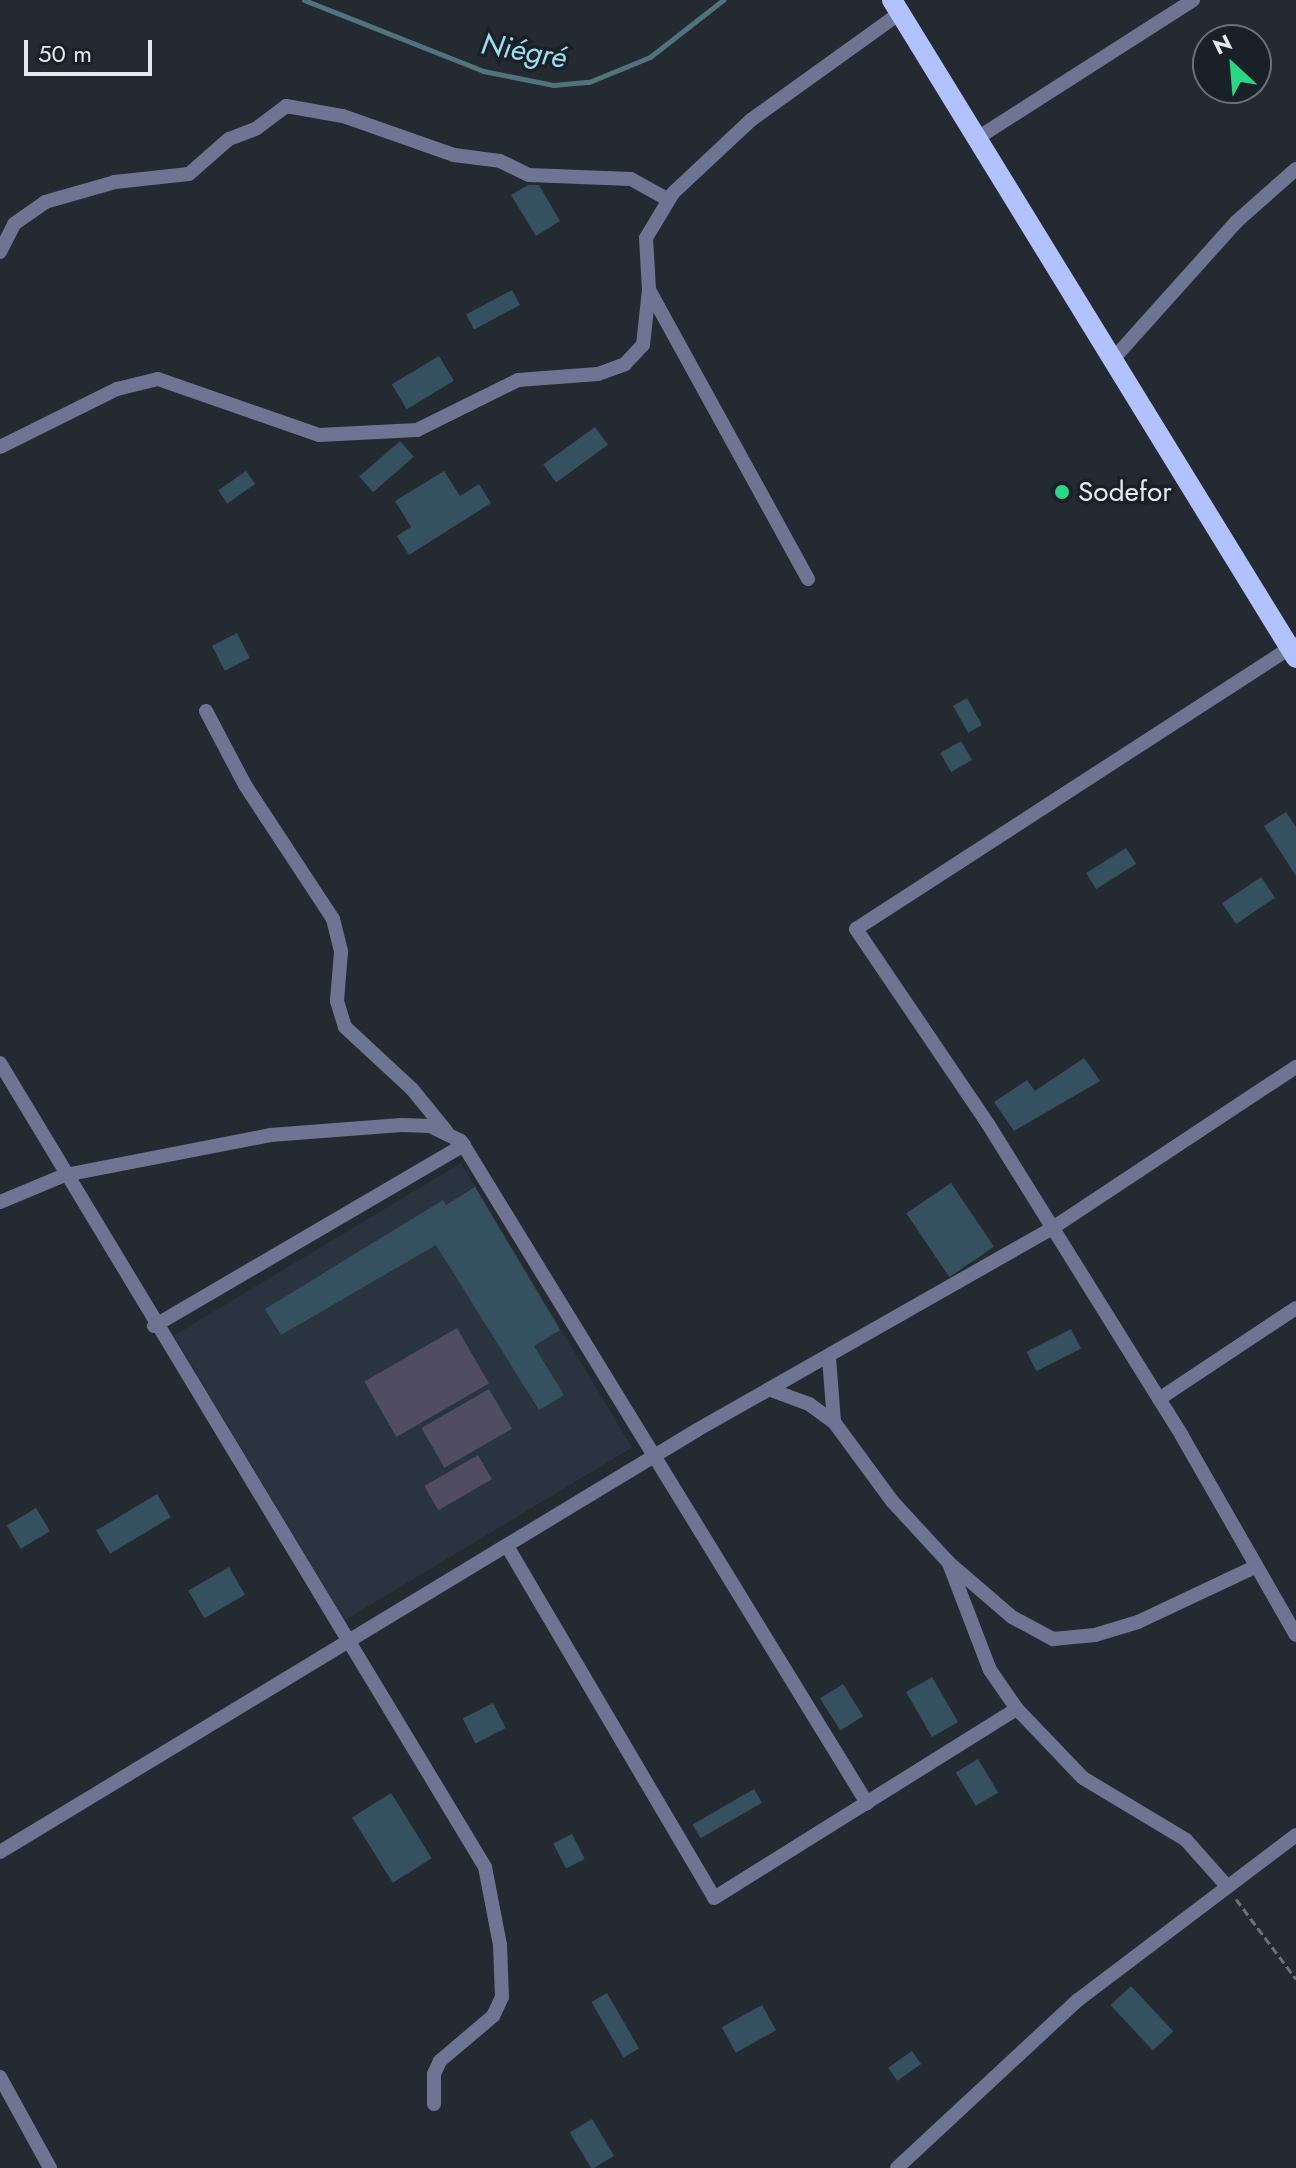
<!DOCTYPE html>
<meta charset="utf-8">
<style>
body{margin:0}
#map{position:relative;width:1296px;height:2168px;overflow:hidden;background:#242a31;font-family:Jost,sans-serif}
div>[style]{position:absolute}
.built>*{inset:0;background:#2a3440;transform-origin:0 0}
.green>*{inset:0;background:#504c62;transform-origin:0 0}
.stream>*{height:5px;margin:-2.5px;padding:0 2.5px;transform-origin:2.5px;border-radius:2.5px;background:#51747c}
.building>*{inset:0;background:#35505f;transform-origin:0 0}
.path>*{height:3px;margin-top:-1.5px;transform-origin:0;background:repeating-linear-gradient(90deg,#6c7177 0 8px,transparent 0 12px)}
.minor>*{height:14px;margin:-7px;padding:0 7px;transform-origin:7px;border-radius:7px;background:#6e7592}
.primary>*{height:20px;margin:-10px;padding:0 10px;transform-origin:10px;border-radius:10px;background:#b2c2fe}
.dots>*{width:22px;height:22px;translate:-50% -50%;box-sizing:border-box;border:4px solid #1a2027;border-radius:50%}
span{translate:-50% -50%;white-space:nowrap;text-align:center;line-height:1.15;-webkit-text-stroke:7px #1a2027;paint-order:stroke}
.poi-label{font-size:28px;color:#e6eaef}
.left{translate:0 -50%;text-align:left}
.water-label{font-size:30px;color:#9bdfef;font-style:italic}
.north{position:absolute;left:1192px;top:24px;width:80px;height:80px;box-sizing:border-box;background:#1a2027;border:2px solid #6c7177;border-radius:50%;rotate:334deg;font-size:22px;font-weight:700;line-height:32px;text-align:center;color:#e6eaef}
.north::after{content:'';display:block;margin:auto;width:28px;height:36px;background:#28d885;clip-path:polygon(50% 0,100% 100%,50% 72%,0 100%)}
.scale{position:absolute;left:24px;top:40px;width:128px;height:36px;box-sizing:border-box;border:4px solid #e6eaef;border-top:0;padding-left:10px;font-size:24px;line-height:28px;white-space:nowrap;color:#e6eaef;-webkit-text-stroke:6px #1a2027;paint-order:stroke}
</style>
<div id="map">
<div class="built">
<i style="left:461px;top:1163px;width:332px;height:335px;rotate:59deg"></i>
</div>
<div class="green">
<i style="left:457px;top:1328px;width:64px;height:107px;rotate:60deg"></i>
<i style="left:489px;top:1389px;width:46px;height:78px;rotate:60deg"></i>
<i style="left:478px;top:1455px;width:28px;height:62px;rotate:60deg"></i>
</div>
<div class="stream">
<i style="left:304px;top:0;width:193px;rotate:21.6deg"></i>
<i style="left:483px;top:71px;width:71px;rotate:11.3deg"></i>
<i style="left:553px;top:85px;width:36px;rotate:-5deg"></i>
<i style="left:589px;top:82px;width:66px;rotate:-22.3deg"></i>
<i style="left:650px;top:57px;width:93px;rotate:-38deg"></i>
</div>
<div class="building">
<i style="clip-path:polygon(528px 185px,539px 185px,560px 221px,536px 236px,511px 195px)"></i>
<i style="left:512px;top:290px;width:17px;height:52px;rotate:62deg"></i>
<i style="left:439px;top:356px;width:29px;height:55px;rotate:59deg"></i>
<i style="left:595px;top:427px;width:22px;height:64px;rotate:54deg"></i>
<i style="left:400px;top:441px;width:21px;height:54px;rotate:49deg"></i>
<i style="left:246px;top:471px;width:16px;height:34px;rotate:55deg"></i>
<i style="clip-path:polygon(444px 471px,460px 496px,479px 484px,491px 503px,409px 555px,397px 536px,411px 527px,395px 501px)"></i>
<i style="left:237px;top:633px;width:28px;height:28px;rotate:63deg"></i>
<i style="left:967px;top:698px;width:31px;height:16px;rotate:61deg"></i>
<i style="left:961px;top:741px;width:22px;height:24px;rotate:60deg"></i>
<i style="clip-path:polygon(1286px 812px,1296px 827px,1296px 876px,1264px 826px)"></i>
<i style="left:1126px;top:848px;width:19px;height:47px;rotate:58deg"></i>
<i style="left:1261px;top:877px;width:25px;height:47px;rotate:56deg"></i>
<i style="clip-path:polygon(1084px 1058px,1100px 1081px,1014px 1131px,994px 1102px,1027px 1080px,1035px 1091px)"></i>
<i style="left:951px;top:1183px;width:77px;height:54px;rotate:56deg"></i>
<i style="clip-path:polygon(475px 1187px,560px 1330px,534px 1346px,564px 1395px,539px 1410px,436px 1245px,281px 1335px,265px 1309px,443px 1200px,446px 1205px)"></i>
<i style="left:1071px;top:1329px;width:22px;height:50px;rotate:63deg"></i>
<i style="left:157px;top:1494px;width:27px;height:71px;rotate:59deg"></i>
<i style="left:36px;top:1508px;width:27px;height:34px;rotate:59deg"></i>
<i style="left:229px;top:1567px;width:32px;height:47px;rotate:60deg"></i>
<i style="left:932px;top:1677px;width:52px;height:30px;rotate:60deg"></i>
<i style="left:843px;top:1684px;width:38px;height:27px;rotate:58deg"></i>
<i style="left:493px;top:1703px;width:28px;height:34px;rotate:63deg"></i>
<i style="left:978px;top:1759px;width:39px;height:26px;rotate:59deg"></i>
<i style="left:754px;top:1789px;width:16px;height:71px;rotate:60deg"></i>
<i style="left:391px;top:1793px;width:77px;height:46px;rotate:58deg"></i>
<i style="left:572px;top:1834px;width:28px;height:21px;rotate:63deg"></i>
<i style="left:1131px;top:1986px;width:62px;height:28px;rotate:47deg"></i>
<i style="left:607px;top:1993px;width:64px;height:18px;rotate:60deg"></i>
<i style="left:762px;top:2005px;width:29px;height:46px;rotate:61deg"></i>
<i style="left:912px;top:2051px;width:16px;height:29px;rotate:55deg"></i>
<i style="left:592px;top:2119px;width:43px;height:26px;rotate:59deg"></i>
</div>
<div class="path">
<i style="left:1236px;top:1899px;width:100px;rotate:53.1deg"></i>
</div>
<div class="minor">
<i style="left:979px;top:137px;width:254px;rotate:-32.6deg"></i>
<i style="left:0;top:252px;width:31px;rotate:-63deg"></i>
<i style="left:14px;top:224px;width:38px;rotate:-35deg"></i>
<i style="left:45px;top:202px;width:73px;rotate:-15.9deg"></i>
<i style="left:115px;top:182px;width:74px;rotate:-6.2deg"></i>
<i style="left:189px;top:174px;width:53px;rotate:-41.2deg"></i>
<i style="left:229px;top:139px;width:30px;rotate:-21deg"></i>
<i style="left:257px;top:128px;width:36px;rotate:-37deg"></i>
<i style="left:286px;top:106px;width:58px;rotate:10deg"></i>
<i style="left:343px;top:116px;width:118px;rotate:19.4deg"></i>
<i style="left:454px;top:155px;width:46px;rotate:7.4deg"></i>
<i style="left:500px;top:161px;width:32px;rotate:26deg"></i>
<i style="left:529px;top:175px;width:102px;rotate:2.2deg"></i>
<i style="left:631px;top:179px;width:41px;rotate:29.1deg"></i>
<i style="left:1115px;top:357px;width:181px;rotate:-48.1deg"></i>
<i style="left:1236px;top:222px;width:80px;rotate:-41.5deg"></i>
<i style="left:0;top:447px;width:131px;rotate:-26.4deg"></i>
<i style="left:117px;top:389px;width:42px;rotate:-13.7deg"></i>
<i style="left:158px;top:379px;width:170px;rotate:19.2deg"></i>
<i style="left:319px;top:435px;width:98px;rotate:-2.9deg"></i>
<i style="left:417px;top:430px;width:113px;rotate:-26.3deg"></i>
<i style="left:518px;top:380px;width:80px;rotate:-4.3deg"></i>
<i style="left:598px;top:374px;width:29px;rotate:-20deg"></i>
<i style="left:625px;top:364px;width:26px;rotate:-47deg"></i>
<i style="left:643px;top:345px;width:55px;rotate:-83.8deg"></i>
<i style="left:808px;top:579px;width:330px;rotate:-118.8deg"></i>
<i style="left:649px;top:290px;width:52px;rotate:-93.3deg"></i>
<i style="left:646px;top:238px;width:52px;rotate:-59deg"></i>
<i style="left:673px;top:193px;width:107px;rotate:-43.1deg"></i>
<i style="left:751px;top:120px;width:183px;rotate:-35.7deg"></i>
<i style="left:1296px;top:644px;width:524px;rotate:147.07deg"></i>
<i style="left:856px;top:929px;width:235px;rotate:55.9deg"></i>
<i style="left:988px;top:1124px;width:367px;rotate:58.1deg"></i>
<i style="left:1182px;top:1436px;width:229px;rotate:60.2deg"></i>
<i style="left:206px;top:711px;width:84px;rotate:62.2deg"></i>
<i style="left:245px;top:785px;width:160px;rotate:56.7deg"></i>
<i style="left:333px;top:919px;width:34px;rotate:76deg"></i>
<i style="left:341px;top:952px;width:49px;rotate:94.7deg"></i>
<i style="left:337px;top:1001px;width:27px;rotate:73deg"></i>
<i style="left:345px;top:1027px;width:91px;rotate:42.8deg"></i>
<i style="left:412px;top:1089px;width:55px;rotate:50.9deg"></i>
<i style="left:0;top:1063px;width:939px;rotate:58.9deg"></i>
<i style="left:485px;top:1867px;width:79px;rotate:79.1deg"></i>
<i style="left:500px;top:1945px;width:52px;rotate:87.8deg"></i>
<i style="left:502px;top:1997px;width:21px;rotate:115deg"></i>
<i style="left:493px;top:2016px;width:70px;rotate:139.7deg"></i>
<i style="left:440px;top:2061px;width:14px;rotate:115deg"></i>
<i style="left:434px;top:2074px;width:30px;rotate:90deg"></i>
<i style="left:0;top:1202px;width:70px;rotate:-22.6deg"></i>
<i style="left:65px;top:1175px;width:209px;rotate:-11deg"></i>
<i style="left:270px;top:1135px;width:132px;rotate:-4.3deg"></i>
<i style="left:402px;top:1125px;width:28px;rotate:2deg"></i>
<i style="left:430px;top:1126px;width:34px;rotate:26deg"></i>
<i style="left:461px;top:1141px;width:777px;rotate:58.48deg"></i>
<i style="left:154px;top:1326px;width:359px;rotate:-30.3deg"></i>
<i style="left:829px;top:1358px;width:64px;rotate:85.5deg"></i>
<i style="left:771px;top:1390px;width:40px;rotate:20.2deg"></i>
<i style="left:809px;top:1404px;width:31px;rotate:36deg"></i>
<i style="left:834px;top:1422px;width:98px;rotate:53.7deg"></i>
<i style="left:892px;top:1501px;width:83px;rotate:47.4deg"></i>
<i style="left:948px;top:1562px;width:84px;rotate:40.7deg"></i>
<i style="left:1012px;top:1617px;width:47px;rotate:28.2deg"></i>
<i style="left:1053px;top:1639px;width:42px;rotate:-5.4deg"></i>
<i style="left:1095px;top:1635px;width:45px;rotate:-16.8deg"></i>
<i style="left:1138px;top:1622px;width:127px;rotate:-25.2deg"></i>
<i style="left:1159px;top:1399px;width:164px;rotate:-33.6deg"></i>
<i style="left:507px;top:1546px;width:408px;rotate:59.5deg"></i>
<i style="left:714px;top:1898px;width:357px;rotate:-32deg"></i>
<i style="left:950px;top:1566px;width:111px;rotate:69deg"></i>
<i style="left:990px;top:1670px;width:47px;rotate:55.3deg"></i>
<i style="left:1017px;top:1709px;width:95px;rotate:46.3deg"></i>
<i style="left:1083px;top:1778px;width:120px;rotate:31deg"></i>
<i style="left:1186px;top:1840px;width:60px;rotate:48.4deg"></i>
<i style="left:0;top:1852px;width:815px;rotate:-31.19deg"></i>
<i style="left:697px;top:1430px;width:407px;rotate:-29.6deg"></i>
<i style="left:1051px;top:1229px;width:294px;rotate:-33.5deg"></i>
<i style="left:0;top:2077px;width:104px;rotate:61.2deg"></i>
<i style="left:897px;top:2168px;width:247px;rotate:-42.9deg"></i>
<i style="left:1078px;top:2000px;width:273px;rotate:-37.1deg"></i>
</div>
<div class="primary">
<i style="left:892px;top:0;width:772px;rotate:58.45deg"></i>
</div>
<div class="dots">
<i style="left:1062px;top:492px;background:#28d885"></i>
</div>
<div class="poi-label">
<span class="left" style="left:1078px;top:492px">Sodefor</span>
</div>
<div class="water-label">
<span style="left:524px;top:51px;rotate:10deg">Niégré</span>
</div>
<div class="north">N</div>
<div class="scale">50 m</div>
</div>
